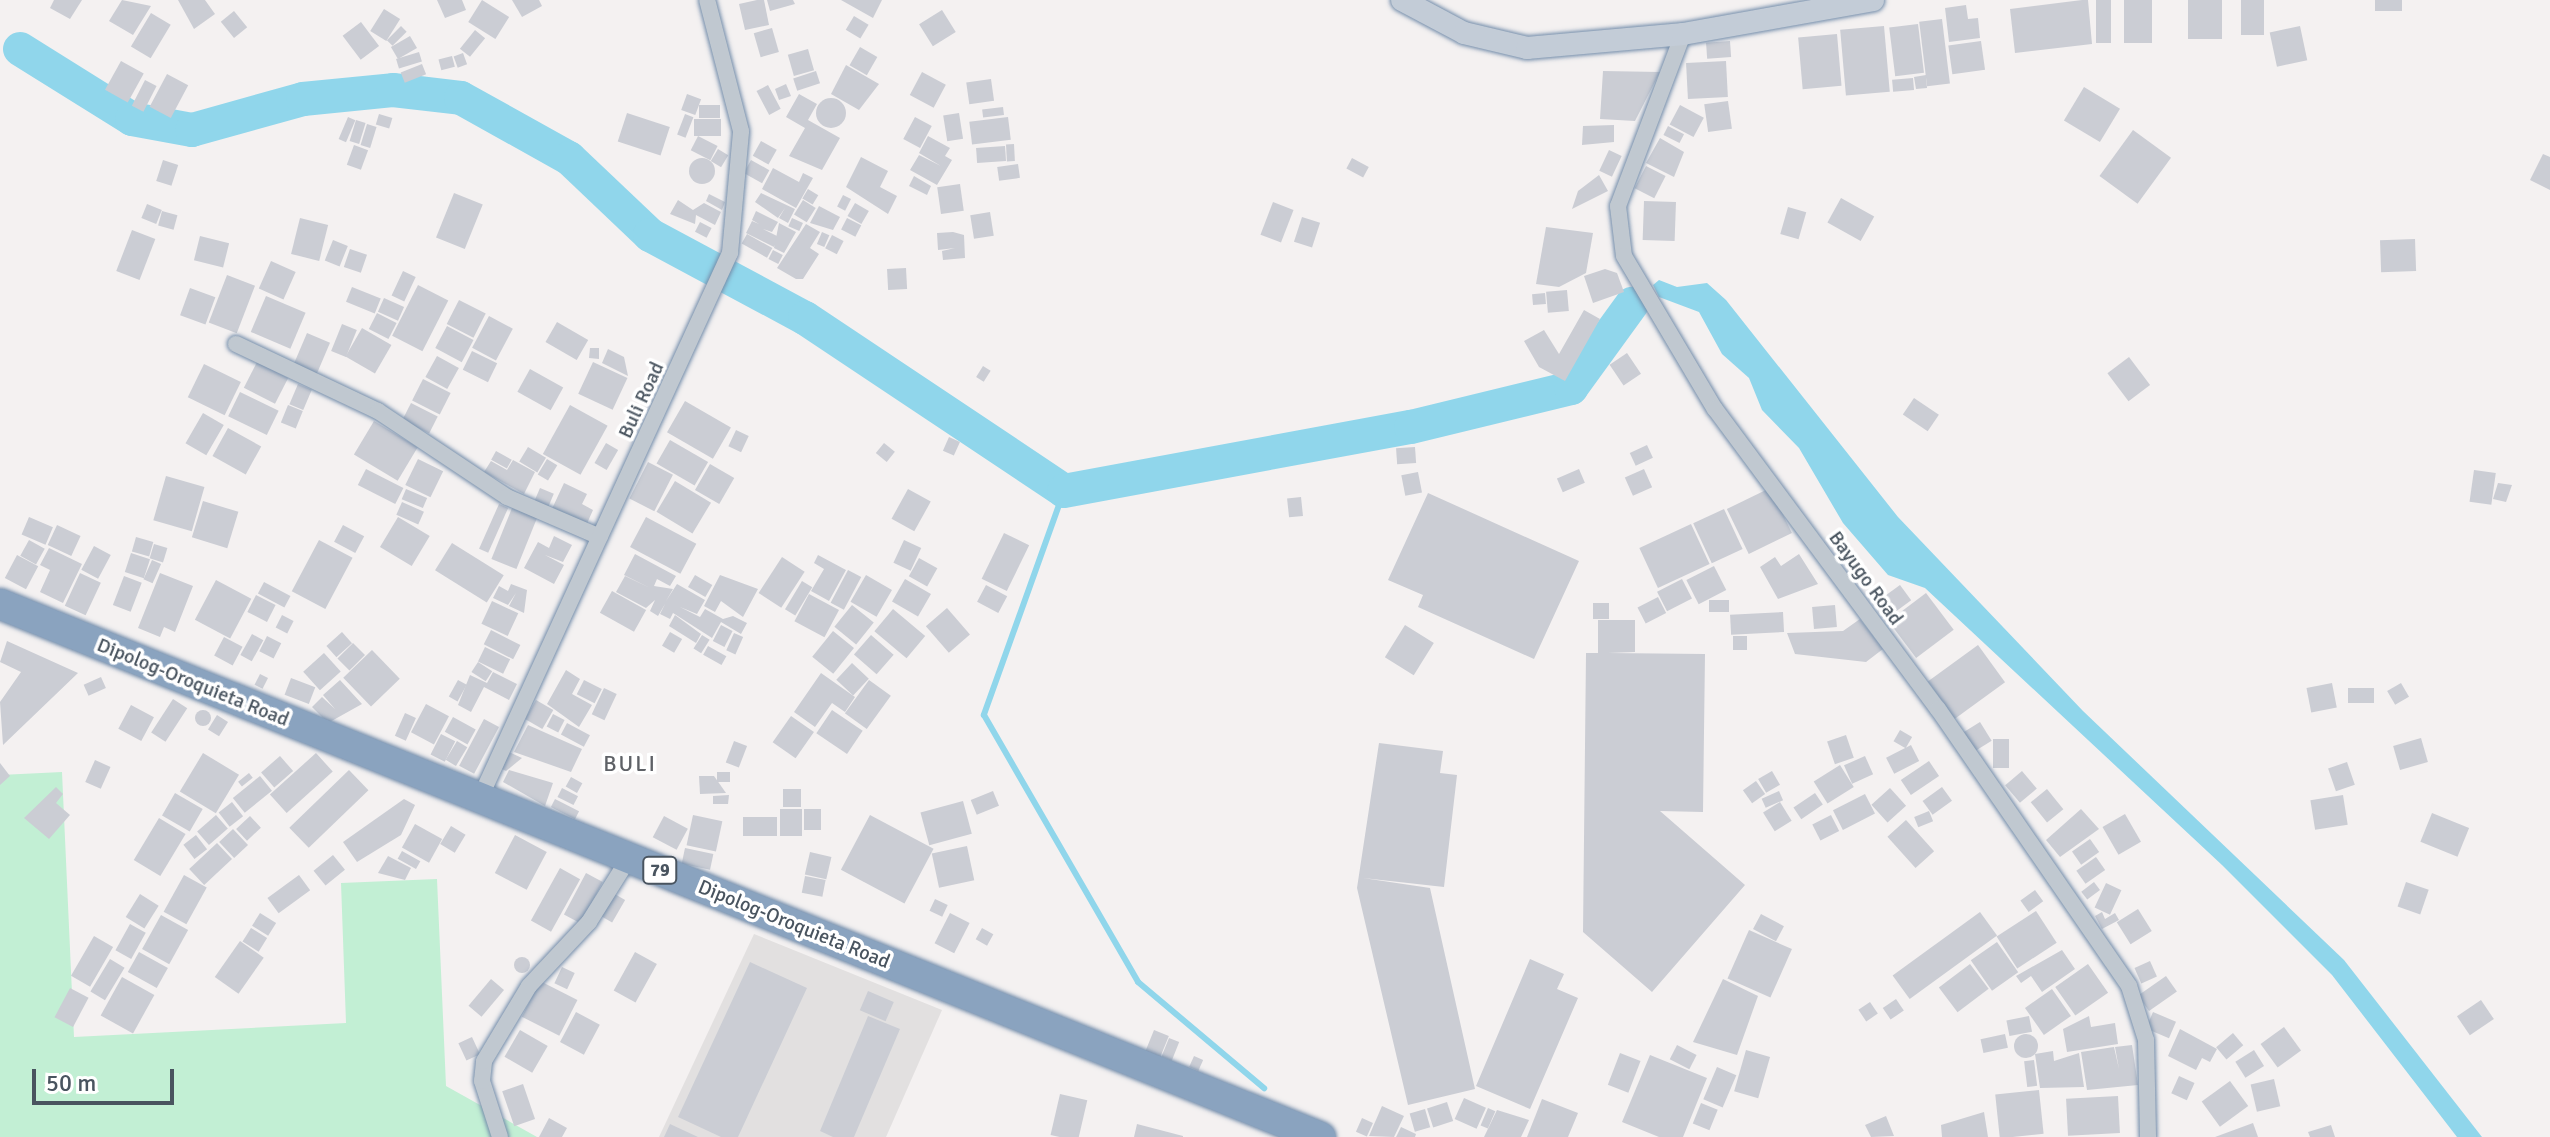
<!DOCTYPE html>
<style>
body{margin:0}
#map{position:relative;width:2550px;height:1137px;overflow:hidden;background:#f4f1f1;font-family:Signika,sans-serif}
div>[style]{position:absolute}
.education>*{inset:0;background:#e2e0e0}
.green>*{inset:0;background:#c2efd4}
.water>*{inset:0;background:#90d6eb}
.stream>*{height:6px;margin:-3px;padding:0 3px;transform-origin:3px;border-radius:3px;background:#90d6eb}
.river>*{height:34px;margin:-17px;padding:0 17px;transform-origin:17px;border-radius:17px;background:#90d6eb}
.building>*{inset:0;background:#cbcdd4;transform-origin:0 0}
.round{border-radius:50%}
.roads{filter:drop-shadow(0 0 2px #758eab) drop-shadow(0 0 2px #758eab)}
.street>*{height:16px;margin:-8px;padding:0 8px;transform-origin:8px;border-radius:8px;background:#c0c8d0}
.secondary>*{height:22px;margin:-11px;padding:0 11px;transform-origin:11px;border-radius:11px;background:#c3ccd7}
.highway>*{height:30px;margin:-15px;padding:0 15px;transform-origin:15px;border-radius:15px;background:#8aa3bf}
span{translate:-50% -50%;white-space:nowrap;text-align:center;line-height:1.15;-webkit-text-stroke:7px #fff;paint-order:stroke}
.shield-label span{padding:2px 6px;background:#fff;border:2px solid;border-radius:6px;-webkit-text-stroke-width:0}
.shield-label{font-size:18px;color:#49545f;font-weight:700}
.street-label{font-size:20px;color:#49545f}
.neighbourhood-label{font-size:22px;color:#5e6166;letter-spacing:2px}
.scale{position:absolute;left:32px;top:1069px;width:142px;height:36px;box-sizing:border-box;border:4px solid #49545f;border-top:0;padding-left:10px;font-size:24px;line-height:28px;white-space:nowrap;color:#49545f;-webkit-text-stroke:6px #fff;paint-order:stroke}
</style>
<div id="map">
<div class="education">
<i style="clip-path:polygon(754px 934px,942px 1010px,886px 1137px,659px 1137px)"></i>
</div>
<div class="green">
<i style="clip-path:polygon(62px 772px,74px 1037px,346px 1023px,341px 883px,437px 879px,446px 1086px,537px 1137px,0 1137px,0 775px)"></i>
</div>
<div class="water">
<i style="clip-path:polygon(1659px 280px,1677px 287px,1707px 283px,1726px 300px,1898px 517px,2083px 711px,2344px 960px,2482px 1137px,2457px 1137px,2332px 975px,2222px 865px,1925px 588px,1888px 575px,1843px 523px,1799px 448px,1762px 410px,1749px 378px,1722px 354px,1699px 312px,1659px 297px,1653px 285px)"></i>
</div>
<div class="stream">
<i style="left:1064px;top:491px;width:238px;rotate:109.7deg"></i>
<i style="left:984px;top:715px;width:308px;rotate:60deg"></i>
<i style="left:1138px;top:982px;width:165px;rotate:40.1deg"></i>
</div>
<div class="river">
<i style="left:20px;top:49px;width:132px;rotate:32deg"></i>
<i style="left:132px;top:119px;width:61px;rotate:10.4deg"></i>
<i style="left:192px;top:130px;width:115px;rotate:-15.6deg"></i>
<i style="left:303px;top:99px;width:90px;rotate:-5.7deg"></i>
<i style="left:393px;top:90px;width:68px;rotate:6.7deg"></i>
<i style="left:461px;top:98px;width:124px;rotate:29.1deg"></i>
<i style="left:569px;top:158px;width:112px;rotate:43.5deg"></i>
<i style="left:650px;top:235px;width:176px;rotate:28.2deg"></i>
<i style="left:805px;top:318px;width:311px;rotate:33.7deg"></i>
<i style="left:1064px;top:491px;width:353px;rotate:-10.5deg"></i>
<i style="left:1411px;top:427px;width:165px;rotate:-13.7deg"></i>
<i style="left:1571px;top:388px;width:104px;rotate:-54deg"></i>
</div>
<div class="building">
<i style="clip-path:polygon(54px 0,82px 0,70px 19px,50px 8px)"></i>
<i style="clip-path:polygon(122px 0,151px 6px,133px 35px,109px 21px)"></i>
<i style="clip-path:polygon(178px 0,205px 0,215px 14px,194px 29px)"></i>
<i style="clip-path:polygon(437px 0,462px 0,466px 10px,445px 18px)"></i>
<i style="left:482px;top:0;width:32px;height:26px;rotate:32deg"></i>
<i style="clip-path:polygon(512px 0,539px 0,542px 6px,522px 17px)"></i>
<i style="clip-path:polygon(757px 0,764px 0,769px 25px,745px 30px,739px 4px)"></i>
<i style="clip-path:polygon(767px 0,793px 0,795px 4px,770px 11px)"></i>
<i style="clip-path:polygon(841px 0,882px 0,873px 18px)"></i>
<i style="clip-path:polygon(2082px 0,2088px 0,2092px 44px,2015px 53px,2010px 9px)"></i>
<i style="left:2096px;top:0;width:15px;height:43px"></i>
<i style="left:2124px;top:0;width:28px;height:43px"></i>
<i style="left:2188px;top:0;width:34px;height:39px"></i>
<i style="left:2241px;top:0;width:23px;height:35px"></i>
<i style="left:2375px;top:0;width:27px;height:11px"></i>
<i style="clip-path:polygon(1966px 5px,1968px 19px,1978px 18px,1980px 38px,1949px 42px,1945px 8px)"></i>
<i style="left:384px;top:9px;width:19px;height:26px;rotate:32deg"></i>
<i style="left:942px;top:10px;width:26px;height:27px;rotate:58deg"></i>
<i style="left:234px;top:11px;width:21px;height:17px;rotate:51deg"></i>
<i style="left:151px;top:13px;width:23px;height:39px;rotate:31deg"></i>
<i style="left:854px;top:16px;width:17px;height:16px;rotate:31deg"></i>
<i style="left:1942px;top:19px;width:65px;height:23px;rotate:83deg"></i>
<i style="left:361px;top:22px;width:30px;height:23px;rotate:53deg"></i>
<i style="left:1918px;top:24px;width:49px;height:29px;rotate:83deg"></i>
<i style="left:401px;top:26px;width:8px;height:20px;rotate:45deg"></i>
<i style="left:1884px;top:26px;width:66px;height:44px;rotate:85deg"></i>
<i style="left:2300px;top:26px;width:35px;height:31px;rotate:78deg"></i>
<i style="left:772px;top:28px;width:25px;height:19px;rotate:74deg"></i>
<i style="left:475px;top:30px;width:13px;height:24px;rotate:39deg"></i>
<i style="left:1837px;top:34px;width:52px;height:39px;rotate:85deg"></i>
<i style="left:410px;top:36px;width:14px;height:22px;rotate:60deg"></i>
<i style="left:1730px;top:41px;width:16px;height:24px;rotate:86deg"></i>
<i style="left:1981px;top:41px;width:29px;height:33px;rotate:82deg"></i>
<i style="left:860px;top:47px;width:20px;height:21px;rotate:30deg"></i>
<i style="left:808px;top:49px;width:22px;height:21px;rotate:74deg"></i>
<i style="left:419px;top:52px;width:10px;height:24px;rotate:73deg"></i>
<i style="left:463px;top:53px;width:12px;height:10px;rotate:70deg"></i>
<i style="left:452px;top:56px;width:11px;height:14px;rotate:75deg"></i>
<i style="left:121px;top:61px;width:26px;height:33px;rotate:29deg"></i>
<i style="left:1726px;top:61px;width:36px;height:40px;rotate:87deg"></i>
<i style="left:422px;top:64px;width:11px;height:23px;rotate:68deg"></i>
<i style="clip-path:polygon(846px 65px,879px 84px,859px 110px,831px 94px)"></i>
<i style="left:816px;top:71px;width:13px;height:24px;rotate:72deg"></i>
<i style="clip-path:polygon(1603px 71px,1660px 72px,1635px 121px,1600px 119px)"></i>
<i style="left:922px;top:72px;width:27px;height:26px;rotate:28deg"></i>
<i style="left:167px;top:74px;width:24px;height:37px;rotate:28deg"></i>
<i style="clip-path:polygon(1926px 75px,1927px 88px,1916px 89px,1914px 77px)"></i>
<i style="left:1913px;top:78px;width:12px;height:21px;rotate:85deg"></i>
<i style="left:991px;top:79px;width:22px;height:25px;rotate:82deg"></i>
<i style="left:145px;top:80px;width:13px;height:29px;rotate:27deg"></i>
<i style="clip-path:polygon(786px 84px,791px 96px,779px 100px,775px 89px)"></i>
<i style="left:768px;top:85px;width:27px;height:13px;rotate:62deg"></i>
<i style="left:2084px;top:87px;width:42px;height:39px;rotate:31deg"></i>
<i style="left:687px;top:94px;width:15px;height:17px;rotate:20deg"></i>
<i style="clip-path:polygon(799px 94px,817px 104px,808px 120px,840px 138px,822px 170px,789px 156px,805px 128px,786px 117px)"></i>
<i class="round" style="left:816px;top:98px;width:30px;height:30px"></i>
<i style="left:1728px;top:101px;width:28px;height:24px;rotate:82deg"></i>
<i style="left:699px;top:105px;width:21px;height:13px"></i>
<i style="left:1680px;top:105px;width:27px;height:22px;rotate:28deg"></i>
<i style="left:1003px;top:107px;width:8px;height:21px;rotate:83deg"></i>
<i style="left:627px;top:113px;width:45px;height:30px;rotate:18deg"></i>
<i style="left:959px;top:113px;width:26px;height:16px;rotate:81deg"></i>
<i style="left:379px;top:114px;width:14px;height:11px;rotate:17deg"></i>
<i style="left:685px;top:114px;width:9px;height:22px;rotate:21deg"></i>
<i style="left:348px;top:117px;width:8px;height:24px;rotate:23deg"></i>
<i style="left:915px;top:117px;width:19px;height:25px;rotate:28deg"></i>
<i style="left:1008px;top:117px;width:23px;height:39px;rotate:83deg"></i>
<i style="left:694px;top:119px;width:27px;height:17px"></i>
<i style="left:356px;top:120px;width:10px;height:22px;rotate:17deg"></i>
<i style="left:367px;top:124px;width:10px;height:22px;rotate:17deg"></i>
<i style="clip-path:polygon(1614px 125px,1614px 142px,1582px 145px,1583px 126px)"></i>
<i style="left:1668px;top:126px;width:18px;height:10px;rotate:27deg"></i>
<i style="left:2133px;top:130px;width:47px;height:57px;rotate:36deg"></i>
<i style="left:698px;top:136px;width:22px;height:16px;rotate:27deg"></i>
<i style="clip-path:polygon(928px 136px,950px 148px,945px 156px,952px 160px,937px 185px,910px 170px,919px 155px,941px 166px,919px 153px)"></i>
<i style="clip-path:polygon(1660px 138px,1684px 152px,1674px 177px,1646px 163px)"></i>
<i style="left:761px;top:141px;width:18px;height:17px;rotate:29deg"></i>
<i style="left:1014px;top:144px;width:17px;height:8px;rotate:87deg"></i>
<i style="left:354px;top:145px;width:15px;height:21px;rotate:20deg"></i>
<i style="left:1005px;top:146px;width:15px;height:29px;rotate:86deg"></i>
<i style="left:718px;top:149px;width:12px;height:14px;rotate:31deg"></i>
<i style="left:1609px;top:150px;width:14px;height:23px;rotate:25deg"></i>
<i style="clip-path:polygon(2543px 154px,2550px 157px,2550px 190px,2530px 180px)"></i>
<i style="clip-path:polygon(861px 157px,888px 171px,880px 187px,897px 196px,888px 214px,846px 187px)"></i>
<i class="round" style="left:689px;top:158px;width:26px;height:26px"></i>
<i style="left:1352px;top:158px;width:19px;height:12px;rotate:28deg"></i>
<i style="left:163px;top:160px;width:16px;height:22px;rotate:18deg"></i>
<i style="left:751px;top:160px;width:21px;height:15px;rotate:29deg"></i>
<i style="left:1018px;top:164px;width:14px;height:21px;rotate:82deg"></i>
<i style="left:1646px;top:166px;width:22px;height:25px;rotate:27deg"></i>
<i style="clip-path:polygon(773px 168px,799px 182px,803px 173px,813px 178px,796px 208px,762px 189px)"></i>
<i style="clip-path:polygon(1599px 175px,1608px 191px,1572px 209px,1578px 191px)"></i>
<i style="clip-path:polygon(914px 176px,931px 186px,927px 195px,909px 186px)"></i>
<i style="left:960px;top:184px;width:27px;height:23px;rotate:82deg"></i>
<i style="left:808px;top:189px;width:12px;height:11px;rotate:31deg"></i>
<i style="left:454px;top:193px;width:31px;height:48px;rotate:22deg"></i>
<i style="clip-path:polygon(761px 193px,795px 209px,788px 223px,779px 218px,785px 208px,778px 218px,755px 202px)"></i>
<i style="clip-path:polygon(709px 194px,725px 202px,722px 210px,706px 201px)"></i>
<i style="left:843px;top:195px;width:9px;height:13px;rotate:27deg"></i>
<i style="left:1841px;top:198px;width:38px;height:28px;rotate:29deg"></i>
<i style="clip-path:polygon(678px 200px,693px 210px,704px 203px,721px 212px,715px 225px,696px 215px,695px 224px,670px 214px)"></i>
<i style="left:803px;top:200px;width:15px;height:17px;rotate:32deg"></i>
<i style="left:1644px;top:201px;width:32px;height:39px;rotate:2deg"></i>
<i style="left:1273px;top:202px;width:22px;height:35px;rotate:21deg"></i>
<i style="left:855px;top:203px;width:16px;height:15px;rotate:30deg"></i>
<i style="left:147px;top:204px;width:16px;height:15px;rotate:22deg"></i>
<i style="clip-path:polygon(819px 206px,840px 217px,833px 230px,810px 223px)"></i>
<i style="left:1788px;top:207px;width:19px;height:28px;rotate:16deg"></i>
<i style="left:162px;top:211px;width:16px;height:15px;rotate:15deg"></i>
<i style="clip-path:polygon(756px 211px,778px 222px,772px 232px,763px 229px,779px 237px,774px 247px,746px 233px,752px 221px,759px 224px,752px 220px)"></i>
<i style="left:990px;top:212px;width:24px;height:20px;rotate:81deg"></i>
<i style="left:1302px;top:217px;width:19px;height:26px;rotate:18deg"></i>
<i style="left:300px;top:218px;width:29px;height:37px;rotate:14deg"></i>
<i style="left:792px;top:218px;width:12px;height:9px;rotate:24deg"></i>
<i style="left:847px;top:218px;width:16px;height:13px;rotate:27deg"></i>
<i style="left:700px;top:222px;width:13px;height:11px;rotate:27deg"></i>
<i style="clip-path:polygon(779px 223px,796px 232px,784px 253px,774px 248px)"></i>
<i style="clip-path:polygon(806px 224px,820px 232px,810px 248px,819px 254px,803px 279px,796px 279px,777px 268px)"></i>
<i style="clip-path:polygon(1546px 227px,1593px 233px,1586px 273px,1559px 287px,1536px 284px)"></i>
<i style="left:132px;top:230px;width:25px;height:44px;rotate:21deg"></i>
<i style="left:822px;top:232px;width:8px;height:13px;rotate:23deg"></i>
<i style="clip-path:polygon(953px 232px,964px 235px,965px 258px,943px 260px,942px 251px,955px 248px,938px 250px,937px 233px)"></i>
<i style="left:747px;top:234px;width:29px;height:11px;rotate:29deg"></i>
<i style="left:832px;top:235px;width:13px;height:15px;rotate:27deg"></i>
<i style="left:200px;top:236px;width:30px;height:25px;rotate:14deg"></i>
<i style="left:2415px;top:239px;width:32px;height:35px;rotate:88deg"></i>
<i style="left:333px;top:240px;width:16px;height:22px;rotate:22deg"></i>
<i style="left:350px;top:249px;width:18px;height:19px;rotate:19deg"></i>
<i style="left:773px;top:250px;width:11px;height:10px;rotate:27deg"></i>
<i style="left:271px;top:261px;width:27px;height:30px;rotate:24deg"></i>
<i style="left:906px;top:268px;width:21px;height:19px;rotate:87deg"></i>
<i style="clip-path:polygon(1605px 269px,1617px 273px,1624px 292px,1593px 303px,1584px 276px)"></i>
<i style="left:403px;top:271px;width:14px;height:27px;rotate:25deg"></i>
<i style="left:227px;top:275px;width:30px;height:51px;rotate:21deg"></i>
<i style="left:418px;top:285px;width:34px;height:57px;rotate:27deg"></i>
<i style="left:352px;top:287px;width:31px;height:16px;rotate:22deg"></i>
<i style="left:190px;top:288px;width:27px;height:29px;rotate:20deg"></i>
<i style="left:1567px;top:290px;width:21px;height:21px;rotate:85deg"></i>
<i style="left:1545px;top:293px;width:11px;height:13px;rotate:85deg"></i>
<i style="left:266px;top:296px;width:43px;height:39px;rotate:23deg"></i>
<i style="left:384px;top:298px;width:22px;height:15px;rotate:24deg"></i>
<i style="left:459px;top:300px;width:30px;height:27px;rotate:27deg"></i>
<i style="clip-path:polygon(1584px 310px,1600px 319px,1565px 381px,1539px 367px,1524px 341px,1544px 330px,1559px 354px)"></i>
<i style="left:377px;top:313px;width:22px;height:18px;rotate:27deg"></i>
<i style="left:489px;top:316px;width:27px;height:36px;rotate:28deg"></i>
<i style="left:557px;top:322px;width:36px;height:23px;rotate:30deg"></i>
<i style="left:342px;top:324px;width:16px;height:29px;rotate:22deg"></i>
<i style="left:447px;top:326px;width:30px;height:25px;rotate:28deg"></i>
<i style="left:362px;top:328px;width:34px;height:33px;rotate:30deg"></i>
<i style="left:307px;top:333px;width:25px;height:37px;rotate:23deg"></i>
<i style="clip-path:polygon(590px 348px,599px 348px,599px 359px,589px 358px)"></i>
<i style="clip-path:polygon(608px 349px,624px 357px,628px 376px,602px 363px)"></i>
<i style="left:472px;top:351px;width:28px;height:21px;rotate:26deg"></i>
<i style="left:1627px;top:353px;width:25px;height:21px;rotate:56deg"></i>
<i style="left:437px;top:356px;width:25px;height:24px;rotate:29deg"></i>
<i style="left:2129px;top:357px;width:35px;height:27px;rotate:53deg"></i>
<i style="left:257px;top:362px;width:35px;height:29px;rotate:27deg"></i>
<i style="left:593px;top:362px;width:38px;height:35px;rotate:25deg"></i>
<i style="left:204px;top:364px;width:41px;height:37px;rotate:26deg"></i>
<i style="left:983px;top:366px;width:9px;height:13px;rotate:32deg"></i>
<i style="left:530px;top:369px;width:38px;height:26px;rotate:29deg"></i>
<i style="left:423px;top:379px;width:31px;height:24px;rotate:27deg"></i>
<i style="left:298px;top:384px;width:15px;height:22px;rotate:23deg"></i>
<i style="left:240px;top:392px;width:43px;height:27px;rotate:26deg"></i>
<i style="left:1914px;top:398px;width:30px;height:20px;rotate:34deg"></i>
<i style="left:685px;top:401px;width:53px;height:36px;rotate:30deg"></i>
<i style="left:411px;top:403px;width:30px;height:19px;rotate:27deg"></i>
<i style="left:288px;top:405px;width:16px;height:19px;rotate:22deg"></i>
<i style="left:570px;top:405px;width:43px;height:56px;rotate:29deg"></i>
<i style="left:203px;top:413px;width:24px;height:35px;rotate:30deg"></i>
<i style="left:374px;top:421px;width:51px;height:39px;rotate:31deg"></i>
<i style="left:228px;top:428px;width:38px;height:32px;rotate:29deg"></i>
<i style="left:736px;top:430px;width:14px;height:18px;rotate:25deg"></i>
<i style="left:949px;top:437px;width:12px;height:15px;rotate:24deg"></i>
<i style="left:670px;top:440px;width:44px;height:27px;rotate:30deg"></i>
<i style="left:606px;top:443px;width:14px;height:23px;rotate:30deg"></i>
<i style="left:884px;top:443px;width:14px;height:13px;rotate:39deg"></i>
<i style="left:1647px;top:445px;width:14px;height:19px;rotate:65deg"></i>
<i style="left:528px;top:447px;width:21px;height:17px;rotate:31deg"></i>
<i style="left:1415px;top:447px;width:16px;height:19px;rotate:86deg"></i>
<i style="left:496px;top:451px;width:18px;height:10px;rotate:29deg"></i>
<i style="left:418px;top:459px;width:28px;height:29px;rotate:26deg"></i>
<i style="left:547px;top:459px;width:12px;height:18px;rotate:31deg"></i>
<i style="clip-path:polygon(513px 460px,535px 472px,524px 494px,484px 472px,491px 461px,507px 470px)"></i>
<i style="left:648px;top:462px;width:28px;height:41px;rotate:27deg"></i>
<i style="left:710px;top:464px;width:28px;height:30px;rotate:30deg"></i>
<i style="left:366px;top:469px;width:42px;height:18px;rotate:27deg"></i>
<i style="left:1579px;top:469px;width:15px;height:24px;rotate:67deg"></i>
<i style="left:1644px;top:469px;width:20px;height:21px;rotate:66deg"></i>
<i style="left:2474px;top:470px;width:22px;height:32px;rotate:8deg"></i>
<i style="left:1418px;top:472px;width:21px;height:17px;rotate:79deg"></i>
<i style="left:166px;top:476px;width:40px;height:46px;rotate:16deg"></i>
<i style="left:675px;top:481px;width:42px;height:36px;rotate:31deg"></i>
<i style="clip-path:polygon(564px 483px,587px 494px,582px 504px,593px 510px,585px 528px,551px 511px)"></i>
<i style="clip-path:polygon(2498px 483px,2512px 485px,2506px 502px,2493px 499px)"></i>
<i style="left:540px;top:488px;width:15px;height:15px;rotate:23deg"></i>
<i style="left:1770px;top:488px;width:50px;height:48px;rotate:64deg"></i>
<i style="left:406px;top:489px;width:23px;height:11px;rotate:23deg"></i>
<i style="left:908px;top:489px;width:26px;height:34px;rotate:29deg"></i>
<i style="clip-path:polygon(1428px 493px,1579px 561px,1534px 659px,1418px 607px,1423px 595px,1388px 580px)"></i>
<i style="left:1301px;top:497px;width:19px;height:14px;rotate:84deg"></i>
<i style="left:203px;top:501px;width:37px;height:38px;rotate:17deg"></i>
<i style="left:402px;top:502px;width:24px;height:14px;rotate:24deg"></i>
<i style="left:499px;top:504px;width:10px;height:49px;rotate:24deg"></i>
<i style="left:512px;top:508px;width:27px;height:55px;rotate:22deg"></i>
<i style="left:1724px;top:509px;width:44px;height:34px;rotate:65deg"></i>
<i style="left:29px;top:517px;width:26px;height:19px;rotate:23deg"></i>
<i style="left:398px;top:517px;width:37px;height:35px;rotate:31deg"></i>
<i style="left:646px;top:517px;width:57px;height:34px;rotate:28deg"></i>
<i style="left:1691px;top:524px;width:44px;height:57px;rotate:65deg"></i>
<i style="left:57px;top:525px;width:26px;height:22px;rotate:25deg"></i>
<i style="left:343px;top:525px;width:24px;height:19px;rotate:28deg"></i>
<i style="left:1004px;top:533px;width:28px;height:51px;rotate:26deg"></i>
<i style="clip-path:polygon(554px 536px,572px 545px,563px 562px,545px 555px,564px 565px,554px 584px,524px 568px,538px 542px,549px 548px)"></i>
<i style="left:136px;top:537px;width:18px;height:15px;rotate:16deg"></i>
<i style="left:29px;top:540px;width:18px;height:18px;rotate:29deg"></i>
<i style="left:319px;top:540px;width:38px;height:58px;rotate:28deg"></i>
<i style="left:904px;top:540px;width:19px;height:25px;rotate:25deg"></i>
<i style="left:452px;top:543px;width:61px;height:32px;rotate:32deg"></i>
<i style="left:154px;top:544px;width:14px;height:15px;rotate:17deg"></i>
<i style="left:94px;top:546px;width:19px;height:27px;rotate:28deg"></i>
<i style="clip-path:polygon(49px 548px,82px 564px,63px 603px,40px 592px,50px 570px,40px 565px)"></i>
<i style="left:131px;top:553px;width:20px;height:20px;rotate:18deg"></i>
<i style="clip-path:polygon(635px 554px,676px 576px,670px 586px,657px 579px,654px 586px,673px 589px,666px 601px,677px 584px,705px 600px,697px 614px,680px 607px,700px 617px,705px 609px,723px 619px,733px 616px,747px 623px,741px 634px,721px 622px,712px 638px,673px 613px,670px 619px,660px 614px,665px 604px,658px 616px,650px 611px,655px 600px,646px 608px,616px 592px,625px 576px,650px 588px,624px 575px)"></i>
<i style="clip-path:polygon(1799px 554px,1818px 584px,1778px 599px,1760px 567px,1775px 557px,1781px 566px)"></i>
<i style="left:17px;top:555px;width:24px;height:26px;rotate:28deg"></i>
<i style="clip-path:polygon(818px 555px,846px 570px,829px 601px,811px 591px,824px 569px,814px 563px)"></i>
<i style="left:782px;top:557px;width:27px;height:43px;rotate:33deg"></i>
<i style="left:919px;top:558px;width:21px;height:21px;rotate:29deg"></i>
<i style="left:152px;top:560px;width:10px;height:21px;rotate:24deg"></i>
<i style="left:1714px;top:566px;width:27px;height:31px;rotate:63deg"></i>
<i style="left:848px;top:570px;width:15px;height:37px;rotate:28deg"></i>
<i style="left:80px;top:573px;width:23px;height:36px;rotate:25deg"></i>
<i style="clip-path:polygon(160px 573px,193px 586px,175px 632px,164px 627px,160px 637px,138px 628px)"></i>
<i style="left:695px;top:575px;width:20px;height:14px;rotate:30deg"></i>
<i style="clip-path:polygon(720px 575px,758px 589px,743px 617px,721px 601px,715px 612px,704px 606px)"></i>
<i style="left:866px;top:575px;width:30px;height:31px;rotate:30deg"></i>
<i style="left:124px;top:576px;width:19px;height:31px;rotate:21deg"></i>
<i style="left:905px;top:579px;width:30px;height:26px;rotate:30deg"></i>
<i style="left:1682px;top:579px;width:22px;height:28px;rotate:63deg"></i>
<i style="left:216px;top:580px;width:40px;height:45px;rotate:28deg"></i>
<i style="left:802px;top:581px;width:12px;height:33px;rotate:31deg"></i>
<i style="left:264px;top:582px;width:30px;height:13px;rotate:28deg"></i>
<i style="clip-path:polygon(511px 584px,527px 590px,524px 613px,509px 606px,516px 593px,508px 605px,493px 598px,499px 586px,508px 591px)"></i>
<i style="left:986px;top:585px;width:24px;height:19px;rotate:28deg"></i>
<i style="left:1900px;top:585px;width:19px;height:32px;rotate:54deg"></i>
<i style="left:612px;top:591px;width:39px;height:25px;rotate:29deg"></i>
<i style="left:1926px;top:593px;width:46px;height:47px;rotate:53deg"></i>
<i style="left:809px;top:594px;width:34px;height:31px;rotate:28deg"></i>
<i style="left:256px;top:595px;width:22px;height:19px;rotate:27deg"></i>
<i style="left:1658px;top:597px;width:18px;height:23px;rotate:63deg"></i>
<i style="left:1729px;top:600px;width:12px;height:20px;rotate:90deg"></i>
<i style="left:492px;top:601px;width:29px;height:25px;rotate:25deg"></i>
<i style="left:1593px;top:603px;width:16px;height:16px"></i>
<i style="left:852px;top:605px;width:28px;height:28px;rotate:39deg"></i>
<i style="left:1835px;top:605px;width:22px;height:23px;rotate:85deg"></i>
<i style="left:947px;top:608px;width:35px;height:28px;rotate:49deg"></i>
<i style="left:893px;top:609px;width:42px;height:29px;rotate:40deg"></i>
<i style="left:1783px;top:612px;width:20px;height:53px;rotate:87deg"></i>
<i style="left:282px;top:615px;width:13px;height:14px;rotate:27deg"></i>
<i style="clip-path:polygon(675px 615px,701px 634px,696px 643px,669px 626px)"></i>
<i style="clip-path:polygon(1860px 619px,1883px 649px,1866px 662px,1795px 654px,1787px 633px,1843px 631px)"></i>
<i style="clip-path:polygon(1598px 620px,1635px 620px,1635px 652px,1608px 653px,1705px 654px,1703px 812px,1660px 811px,1745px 885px,1652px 992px,1583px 932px,1586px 653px,1598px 653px)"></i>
<i style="left:721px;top:625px;width:13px;height:18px;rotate:27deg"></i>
<i style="left:1405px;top:625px;width:34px;height:38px;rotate:32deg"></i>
<i style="left:491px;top:630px;width:33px;height:16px;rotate:27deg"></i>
<i style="left:833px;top:631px;width:27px;height:33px;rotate:39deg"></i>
<i style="left:342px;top:632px;width:15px;height:21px;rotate:48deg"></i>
<i style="left:670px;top:632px;width:14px;height:16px;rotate:30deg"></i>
<i style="left:734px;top:633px;width:10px;height:19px;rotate:24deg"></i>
<i style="left:252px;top:634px;width:13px;height:24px;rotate:29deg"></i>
<i style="left:702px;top:635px;width:9px;height:16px;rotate:32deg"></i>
<i style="left:871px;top:635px;width:30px;height:26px;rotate:41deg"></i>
<i style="left:267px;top:636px;width:16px;height:17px;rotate:27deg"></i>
<i style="left:1747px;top:636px;width:14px;height:14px;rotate:90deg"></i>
<i style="left:224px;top:637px;width:21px;height:21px;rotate:28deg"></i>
<i style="clip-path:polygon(7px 641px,78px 673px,3px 745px,0 702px,21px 672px,0 662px)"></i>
<i style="left:353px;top:643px;width:17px;height:22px;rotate:45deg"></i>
<i style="left:1978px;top:645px;width:46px;height:62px;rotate:54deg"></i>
<i style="left:708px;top:646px;width:21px;height:10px;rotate:29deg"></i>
<i style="left:485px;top:647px;width:28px;height:16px;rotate:26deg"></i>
<i style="left:372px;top:650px;width:40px;height:40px;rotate:46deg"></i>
<i style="left:324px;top:653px;width:25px;height:28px;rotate:48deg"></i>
<i style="left:478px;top:662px;width:17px;height:12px;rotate:33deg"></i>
<i style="left:852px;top:663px;width:23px;height:23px;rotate:43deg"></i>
<i style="clip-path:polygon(566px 670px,580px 679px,572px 694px,592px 705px,579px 727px,547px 704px)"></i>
<i style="clip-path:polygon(493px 672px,517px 684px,509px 700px,484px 687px,471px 712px,458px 705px,470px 675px,487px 683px)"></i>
<i style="clip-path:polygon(821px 673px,855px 697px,845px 712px,832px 703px,815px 727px,794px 712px)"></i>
<i style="left:260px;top:674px;width:9px;height:12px;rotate:27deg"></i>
<i style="left:101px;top:677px;width:12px;height:19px;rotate:66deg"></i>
<i style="left:291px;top:678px;width:26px;height:18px;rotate:21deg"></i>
<i style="clip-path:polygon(340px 680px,362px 704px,328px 723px,312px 707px,322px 697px,335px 709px,323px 695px)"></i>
<i style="left:458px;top:680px;width:10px;height:19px;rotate:29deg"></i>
<i style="left:584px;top:680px;width:20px;height:16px;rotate:27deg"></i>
<i style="left:869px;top:680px;width:27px;height:41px;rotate:36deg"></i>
<i style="left:2332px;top:683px;width:25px;height:26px;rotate:79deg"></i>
<i style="left:2401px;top:683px;width:16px;height:16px;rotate:60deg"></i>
<i style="left:604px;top:688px;width:14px;height:29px;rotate:25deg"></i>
<i style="left:2374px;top:688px;width:15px;height:26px;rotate:90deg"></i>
<i style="left:173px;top:699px;width:17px;height:40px;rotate:33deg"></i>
<i style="left:536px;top:700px;width:20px;height:22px;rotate:30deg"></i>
<i style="left:426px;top:704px;width:26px;height:32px;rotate:28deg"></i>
<i style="left:131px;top:705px;width:26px;height:27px;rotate:28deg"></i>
<i style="left:832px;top:710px;width:37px;height:28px;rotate:34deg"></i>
<i class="round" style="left:195px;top:710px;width:16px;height:16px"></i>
<i style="left:405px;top:713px;width:12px;height:25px;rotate:24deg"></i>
<i style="left:553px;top:714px;width:13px;height:14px;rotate:27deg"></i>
<i style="left:217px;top:715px;width:13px;height:17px;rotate:32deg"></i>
<i style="left:791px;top:716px;width:28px;height:32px;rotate:35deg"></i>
<i style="left:453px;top:717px;width:26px;height:17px;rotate:29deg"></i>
<i style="left:484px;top:719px;width:17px;height:53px;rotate:28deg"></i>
<i style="left:1980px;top:722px;width:22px;height:19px;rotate:58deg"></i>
<i style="left:567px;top:723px;width:26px;height:13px;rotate:28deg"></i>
<i style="clip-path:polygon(528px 725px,582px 749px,571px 772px,514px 752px)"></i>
<i style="left:1900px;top:730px;width:14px;height:13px;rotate:30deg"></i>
<i style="left:441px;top:734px;width:16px;height:23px;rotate:27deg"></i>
<i style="left:1846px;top:735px;width:24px;height:20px;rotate:71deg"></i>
<i style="left:2421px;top:738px;width:25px;height:29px;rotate:74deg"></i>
<i style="left:1993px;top:739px;width:16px;height:29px"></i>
<i style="left:457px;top:741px;width:12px;height:22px;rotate:31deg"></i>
<i style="left:734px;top:741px;width:14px;height:23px;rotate:21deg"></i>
<i style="clip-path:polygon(1379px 743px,1443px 751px,1440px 773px,1457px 775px,1444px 887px,1363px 878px,1430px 888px,1475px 1089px,1408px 1105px,1357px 888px)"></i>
<i style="left:1911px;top:745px;width:18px;height:28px;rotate:63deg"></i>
<i style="clip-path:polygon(509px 752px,522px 758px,506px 771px,502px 769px)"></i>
<i style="left:203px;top:753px;width:42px;height:45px;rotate:31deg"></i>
<i style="left:316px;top:753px;width:25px;height:62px;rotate:48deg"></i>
<i style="left:280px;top:756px;width:20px;height:25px;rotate:49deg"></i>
<i style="left:1865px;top:756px;width:20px;height:23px;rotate:66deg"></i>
<i style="left:95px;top:760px;width:17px;height:24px;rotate:24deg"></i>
<i style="left:1929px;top:761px;width:18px;height:34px;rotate:56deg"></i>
<i style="left:2347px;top:762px;width:24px;height:20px;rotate:71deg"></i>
<i style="clip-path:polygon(0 763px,10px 776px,0 785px)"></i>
<i style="left:1840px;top:765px;width:26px;height:31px;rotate:58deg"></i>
<i style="left:349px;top:770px;width:28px;height:83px;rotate:46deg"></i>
<i style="clip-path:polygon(509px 770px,553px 783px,545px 806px,503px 782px)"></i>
<i style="left:1772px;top:771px;width:16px;height:16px;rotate:60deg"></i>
<i style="left:2022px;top:771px;width:23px;height:22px;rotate:50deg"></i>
<i style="left:717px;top:772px;width:13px;height:10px"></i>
<i style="left:249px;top:773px;width:6px;height:14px;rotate:51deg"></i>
<i style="left:260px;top:776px;width:19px;height:35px;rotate:51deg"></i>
<i style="clip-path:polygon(699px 776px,714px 776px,726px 793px,700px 794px)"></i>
<i style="left:571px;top:777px;width:13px;height:11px;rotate:29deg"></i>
<i style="left:1756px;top:781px;width:16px;height:16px;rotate:55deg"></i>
<i style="clip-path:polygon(56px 787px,63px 794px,56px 803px,70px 815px,49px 839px,24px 818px)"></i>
<i style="left:1942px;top:787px;width:17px;height:24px;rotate:54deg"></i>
<i style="left:562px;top:788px;width:18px;height:10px;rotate:27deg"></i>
<i style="left:1890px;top:788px;width:24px;height:25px;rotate:48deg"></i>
<i style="left:801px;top:789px;width:18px;height:18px;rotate:90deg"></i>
<i style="left:2047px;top:789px;width:26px;height:21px;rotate:51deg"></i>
<i style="left:993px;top:791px;width:16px;height:24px;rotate:68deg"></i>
<i style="left:1779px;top:791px;width:10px;height:19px;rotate:66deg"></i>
<i style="left:175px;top:793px;width:32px;height:26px;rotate:30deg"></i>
<i style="left:1815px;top:793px;width:14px;height:26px;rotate:56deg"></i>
<i style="left:1865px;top:794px;width:22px;height:36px;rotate:63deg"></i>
<i style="clip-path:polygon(729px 795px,728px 804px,713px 804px,713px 796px)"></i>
<i style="left:2343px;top:795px;width:30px;height:33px;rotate:81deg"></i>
<i style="clip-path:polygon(404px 799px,415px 805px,401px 835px,357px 862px,343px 842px)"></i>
<i style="left:555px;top:799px;width:27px;height:9px;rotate:27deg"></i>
<i style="left:963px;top:801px;width:34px;height:44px;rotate:75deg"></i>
<i style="left:232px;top:802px;width:18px;height:17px;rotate:52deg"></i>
<i style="left:1780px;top:802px;width:22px;height:20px;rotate:58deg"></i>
<i style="left:780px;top:809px;width:22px;height:27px"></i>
<i style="left:804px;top:809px;width:17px;height:21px"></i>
<i style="clip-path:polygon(2081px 809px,2099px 829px,2060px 857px,2046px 840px)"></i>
<i style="left:1929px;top:811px;width:11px;height:16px;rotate:68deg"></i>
<i style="left:2432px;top:813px;width:40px;height:31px;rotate:22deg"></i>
<i style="left:2125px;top:814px;width:32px;height:26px;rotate:60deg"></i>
<i style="left:216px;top:815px;width:18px;height:25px;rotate:49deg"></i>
<i style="left:693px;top:815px;width:30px;height:31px;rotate:12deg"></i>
<i style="left:870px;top:815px;width:72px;height:62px;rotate:28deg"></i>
<i style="left:1831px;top:815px;width:18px;height:21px;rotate:63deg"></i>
<i style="left:250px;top:816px;width:16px;height:19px;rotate:47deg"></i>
<i style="left:664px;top:816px;width:27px;height:24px;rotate:28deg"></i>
<i style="left:743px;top:817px;width:34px;height:19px"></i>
<i style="left:159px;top:818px;width:31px;height:49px;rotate:31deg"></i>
<i style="left:1906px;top:820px;width:42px;height:25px;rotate:48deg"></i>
<i style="left:415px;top:824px;width:31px;height:27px;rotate:29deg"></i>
<i style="left:451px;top:826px;width:17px;height:21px;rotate:31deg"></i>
<i style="left:233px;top:829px;width:22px;height:19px;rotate:47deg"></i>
<i style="left:196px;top:835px;width:18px;height:16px;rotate:52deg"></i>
<i style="left:515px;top:835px;width:36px;height:43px;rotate:28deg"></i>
<i style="left:2090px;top:839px;width:16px;height:22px;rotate:55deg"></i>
<i style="left:217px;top:843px;width:22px;height:38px;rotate:47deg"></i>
<i style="left:967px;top:846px;width:35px;height:36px;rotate:78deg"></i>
<i style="left:685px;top:848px;width:29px;height:16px;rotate:12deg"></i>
<i style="left:402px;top:851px;width:21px;height:9px;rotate:29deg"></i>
<i style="left:810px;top:852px;width:22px;height:23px;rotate:13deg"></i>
<i style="left:333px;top:855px;width:19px;height:25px;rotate:51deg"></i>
<i style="clip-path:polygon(388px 856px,411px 868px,405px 880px,378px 873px)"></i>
<i style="left:2096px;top:857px;width:16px;height:24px;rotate:55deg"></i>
<i style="left:560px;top:868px;width:23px;height:60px;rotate:29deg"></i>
<i style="left:586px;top:873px;width:19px;height:47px;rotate:28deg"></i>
<i style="left:184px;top:875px;width:26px;height:42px;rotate:29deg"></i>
<i style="left:299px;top:875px;width:19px;height:39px;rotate:54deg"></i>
<i style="left:805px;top:876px;width:21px;height:17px;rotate:11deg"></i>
<i style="left:2094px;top:882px;width:10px;height:16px;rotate:53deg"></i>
<i style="left:2406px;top:882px;width:24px;height:26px;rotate:19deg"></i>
<i style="left:2106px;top:883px;width:17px;height:27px;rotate:25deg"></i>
<i style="left:2035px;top:890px;width:14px;height:18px;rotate:54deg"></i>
<i style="left:613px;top:893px;width:14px;height:26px;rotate:30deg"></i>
<i style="left:140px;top:894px;width:22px;height:27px;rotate:32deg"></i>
<i style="left:935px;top:899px;width:14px;height:13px;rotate:25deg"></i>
<i style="left:2138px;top:909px;width:26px;height:25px;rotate:58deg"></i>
<i style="left:2036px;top:911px;width:38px;height:47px;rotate:57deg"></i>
<i style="left:1980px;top:912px;width:29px;height:108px;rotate:54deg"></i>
<i style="clip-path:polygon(2102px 912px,2105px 919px,2115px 913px,2119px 920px,2102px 929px,2095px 916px)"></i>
<i style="left:260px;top:913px;width:19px;height:15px;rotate:32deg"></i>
<i style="left:950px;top:913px;width:22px;height:34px;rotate:27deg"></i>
<i style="left:1761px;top:914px;width:26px;height:17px;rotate:28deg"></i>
<i style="left:161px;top:915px;width:31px;height:39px;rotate:29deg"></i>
<i style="left:130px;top:924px;width:18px;height:30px;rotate:29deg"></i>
<i style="left:251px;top:928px;width:19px;height:16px;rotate:32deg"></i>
<i style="left:982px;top:928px;width:13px;height:13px;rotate:29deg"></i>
<i style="left:1749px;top:930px;width:47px;height:53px;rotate:24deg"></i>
<i style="left:94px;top:936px;width:22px;height:46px;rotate:30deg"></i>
<i style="left:240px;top:941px;width:29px;height:44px;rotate:35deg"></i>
<i style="left:1997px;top:942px;width:37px;height:32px;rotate:55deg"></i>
<i style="clip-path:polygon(2062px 950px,2075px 969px,2042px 992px,2031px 976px,2021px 983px,2016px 976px)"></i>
<i style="left:139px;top:952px;width:33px;height:23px;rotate:29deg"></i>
<i style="left:635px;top:952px;width:25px;height:44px;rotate:29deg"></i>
<i class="round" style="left:514px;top:957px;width:16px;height:16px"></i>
<i style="left:110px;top:959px;width:17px;height:38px;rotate:31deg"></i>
<i style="clip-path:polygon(1530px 959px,1564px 974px,1557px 989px,1578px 998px,1530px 1109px,1476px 1086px)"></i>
<i style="left:2150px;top:961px;width:17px;height:17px;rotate:66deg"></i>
<i style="clip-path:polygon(750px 962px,807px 988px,738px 1137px,721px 1137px,678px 1117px)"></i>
<i style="left:1970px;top:964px;width:31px;height:39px;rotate:53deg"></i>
<i style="left:2088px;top:964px;width:35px;height:40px;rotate:55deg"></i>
<i style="left:562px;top:967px;width:14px;height:18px;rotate:25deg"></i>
<i style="left:2166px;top:976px;width:19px;height:34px;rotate:55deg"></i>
<i style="left:122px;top:977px;width:37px;height:44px;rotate:29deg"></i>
<i style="left:491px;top:979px;width:17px;height:35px;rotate:40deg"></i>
<i style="clip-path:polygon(1723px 979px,1758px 996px,1737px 1055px,1693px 1042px)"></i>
<i style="left:540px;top:981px;width:42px;height:40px;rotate:27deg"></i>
<i style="left:70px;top:988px;width:21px;height:33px;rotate:28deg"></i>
<i style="left:2052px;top:989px;width:33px;height:33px;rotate:55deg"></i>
<i style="left:868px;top:991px;width:28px;height:21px;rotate:23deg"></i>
<i style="left:1896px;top:999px;width:14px;height:16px;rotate:56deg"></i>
<i style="left:2481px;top:1000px;width:23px;height:29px;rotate:56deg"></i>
<i style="left:1870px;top:1002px;width:14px;height:14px;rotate:56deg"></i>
<i style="left:576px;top:1012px;width:27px;height:34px;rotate:28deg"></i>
<i style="left:2153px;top:1012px;width:25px;height:18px;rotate:23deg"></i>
<i style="clip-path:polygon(868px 1016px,900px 1029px,854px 1137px,833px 1137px,820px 1131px)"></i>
<i style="left:2029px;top:1016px;width:16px;height:23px;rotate:79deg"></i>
<i style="clip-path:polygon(2089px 1016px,2091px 1027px,2115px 1023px,2118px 1044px,2067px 1052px,2063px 1029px)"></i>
<i style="left:2284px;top:1027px;width:29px;height:29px;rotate:54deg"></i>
<i style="clip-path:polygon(2180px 1029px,2217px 1049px,2210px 1062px,2202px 1058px,2196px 1070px,2168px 1056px)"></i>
<i style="left:520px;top:1030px;width:32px;height:31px;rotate:30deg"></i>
<i style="left:1154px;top:1030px;width:16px;height:23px;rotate:22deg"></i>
<i style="left:2233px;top:1033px;width:16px;height:22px;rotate:50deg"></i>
<i class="round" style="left:2014px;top:1034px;width:24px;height:24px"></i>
<i style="left:2005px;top:1034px;width:14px;height:25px;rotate:78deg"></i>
<i style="left:472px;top:1037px;width:19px;height:15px;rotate:65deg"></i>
<i style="left:1169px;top:1038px;width:11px;height:20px;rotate:22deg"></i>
<i style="left:1677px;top:1045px;width:22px;height:16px;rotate:27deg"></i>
<i style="clip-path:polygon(2132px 1045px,2138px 1085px,2087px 1090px,2081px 1052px,2114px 1047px,2119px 1069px,2115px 1047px)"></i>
<i style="left:1746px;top:1050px;width:25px;height:43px;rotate:16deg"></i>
<i style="left:2254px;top:1050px;width:19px;height:22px;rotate:58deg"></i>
<i style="clip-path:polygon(2053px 1051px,2054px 1061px,2079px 1053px,2084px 1087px,2040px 1088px,2035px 1054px)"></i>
<i style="left:1620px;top:1053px;width:22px;height:34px;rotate:21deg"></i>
<i style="clip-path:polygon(1650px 1055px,1707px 1078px,1683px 1137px,1659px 1137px,1622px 1122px)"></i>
<i style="left:1194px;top:1056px;width:10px;height:12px;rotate:24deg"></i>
<i style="left:2034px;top:1060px;width:26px;height:10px;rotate:83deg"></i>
<i style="left:1717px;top:1067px;width:21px;height:35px;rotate:23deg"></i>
<i style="left:2179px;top:1076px;width:17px;height:19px;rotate:24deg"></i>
<i style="left:2274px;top:1079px;width:28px;height:24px;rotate:77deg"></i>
<i style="left:2230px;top:1081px;width:31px;height:35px;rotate:54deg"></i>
<i style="left:523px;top:1084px;width:37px;height:22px;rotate:71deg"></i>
<i style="left:2039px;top:1090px;width:44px;height:44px;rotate:84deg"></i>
<i style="left:1060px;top:1094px;width:28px;height:42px;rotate:13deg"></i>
<i style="left:2118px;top:1096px;width:37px;height:52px;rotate:87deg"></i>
<i style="left:1464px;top:1098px;width:24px;height:23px;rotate:24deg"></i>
<i style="clip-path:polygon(1542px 1099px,1578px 1113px,1568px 1137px,1527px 1137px)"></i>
<i style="left:1447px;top:1102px;width:20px;height:21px;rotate:72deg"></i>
<i style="left:1701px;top:1103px;width:18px;height:22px;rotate:22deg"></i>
<i style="clip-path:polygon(1382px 1106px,1404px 1116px,1394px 1137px,1369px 1136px)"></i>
<i style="left:1488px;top:1108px;width:8px;height:19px;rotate:23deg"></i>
<i style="left:1425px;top:1109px;width:19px;height:16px;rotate:74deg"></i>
<i style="clip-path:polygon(1497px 1110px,1529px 1120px,1521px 1137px,1484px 1137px)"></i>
<i style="clip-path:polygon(1984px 1112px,1988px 1137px,1942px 1137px,1941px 1125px)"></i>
<i style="clip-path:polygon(1886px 1116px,1894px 1136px,1871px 1137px,1865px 1125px)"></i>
<i style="clip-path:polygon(549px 1118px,567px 1128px,562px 1137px,539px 1137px)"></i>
<i style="left:1362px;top:1118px;width:12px;height:15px;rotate:24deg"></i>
<i style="clip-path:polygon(2253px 1123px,2258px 1137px,2215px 1137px)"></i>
<i style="clip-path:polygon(670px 1124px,698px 1137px,664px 1137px)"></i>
<i style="clip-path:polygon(1137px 1124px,1183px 1136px,1183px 1137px,1134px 1137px)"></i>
<i style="clip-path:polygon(2331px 1125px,2335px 1137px,2310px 1137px,2308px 1132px)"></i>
<i style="clip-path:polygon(1401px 1127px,1416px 1134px,1415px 1137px,1396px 1137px)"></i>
</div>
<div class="roads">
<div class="street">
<i style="left:1683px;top:34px;width:184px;rotate:110.7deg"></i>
<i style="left:1618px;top:206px;width:50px;rotate:83.2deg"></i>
<i style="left:1624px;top:256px;width:178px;rotate:59.3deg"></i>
<i style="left:1715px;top:409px;width:374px;rotate:53.4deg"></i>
<i style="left:1938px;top:709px;width:336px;rotate:55.4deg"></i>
<i style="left:2129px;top:986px;width:57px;rotate:72.5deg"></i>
<i style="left:2146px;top:1040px;width:97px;rotate:88.8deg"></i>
<i style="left:236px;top:344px;width:157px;rotate:25.3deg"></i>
<i style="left:378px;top:411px;width:155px;rotate:33.7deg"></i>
<i style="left:507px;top:497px;width:101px;rotate:23.3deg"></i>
<i style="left:480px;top:798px;width:600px;rotate:-65.36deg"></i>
<i style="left:730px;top:253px;width:122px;rotate:-84.8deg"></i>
<i style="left:741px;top:131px;width:135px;rotate:-104.5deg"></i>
<i style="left:500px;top:1137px;width:59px;rotate:-107.8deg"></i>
<i style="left:482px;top:1081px;width:20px;rotate:-84deg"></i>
<i style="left:484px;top:1061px;width:87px;rotate:-59deg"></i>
<i style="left:529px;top:986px;width:88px;rotate:-46.8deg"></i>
<i style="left:589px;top:922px;width:75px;rotate:-58deg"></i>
</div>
<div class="secondary">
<i style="left:1402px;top:0;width:70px;rotate:28deg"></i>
<i style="left:1464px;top:33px;width:65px;rotate:13.4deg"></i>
<i style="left:1527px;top:48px;width:157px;rotate:-5.1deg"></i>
<i style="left:1683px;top:34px;width:193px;rotate:-10.1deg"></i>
</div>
<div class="highway">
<i style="left:0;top:604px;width:1424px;rotate:21.99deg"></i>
</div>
</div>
<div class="shield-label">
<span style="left:660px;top:870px">79</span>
</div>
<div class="street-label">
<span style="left:641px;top:400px;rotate:-65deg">Buli Road</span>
<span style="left:1866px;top:578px;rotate:54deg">Bayugo Road</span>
<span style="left:193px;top:682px;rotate:22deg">Dipolog-Oroquieta Road</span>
<span style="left:794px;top:924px;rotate:22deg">Dipolog-Oroquieta Road</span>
</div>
<div class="neighbourhood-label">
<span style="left:630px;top:764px">BULI</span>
</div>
<div class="scale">50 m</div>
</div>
